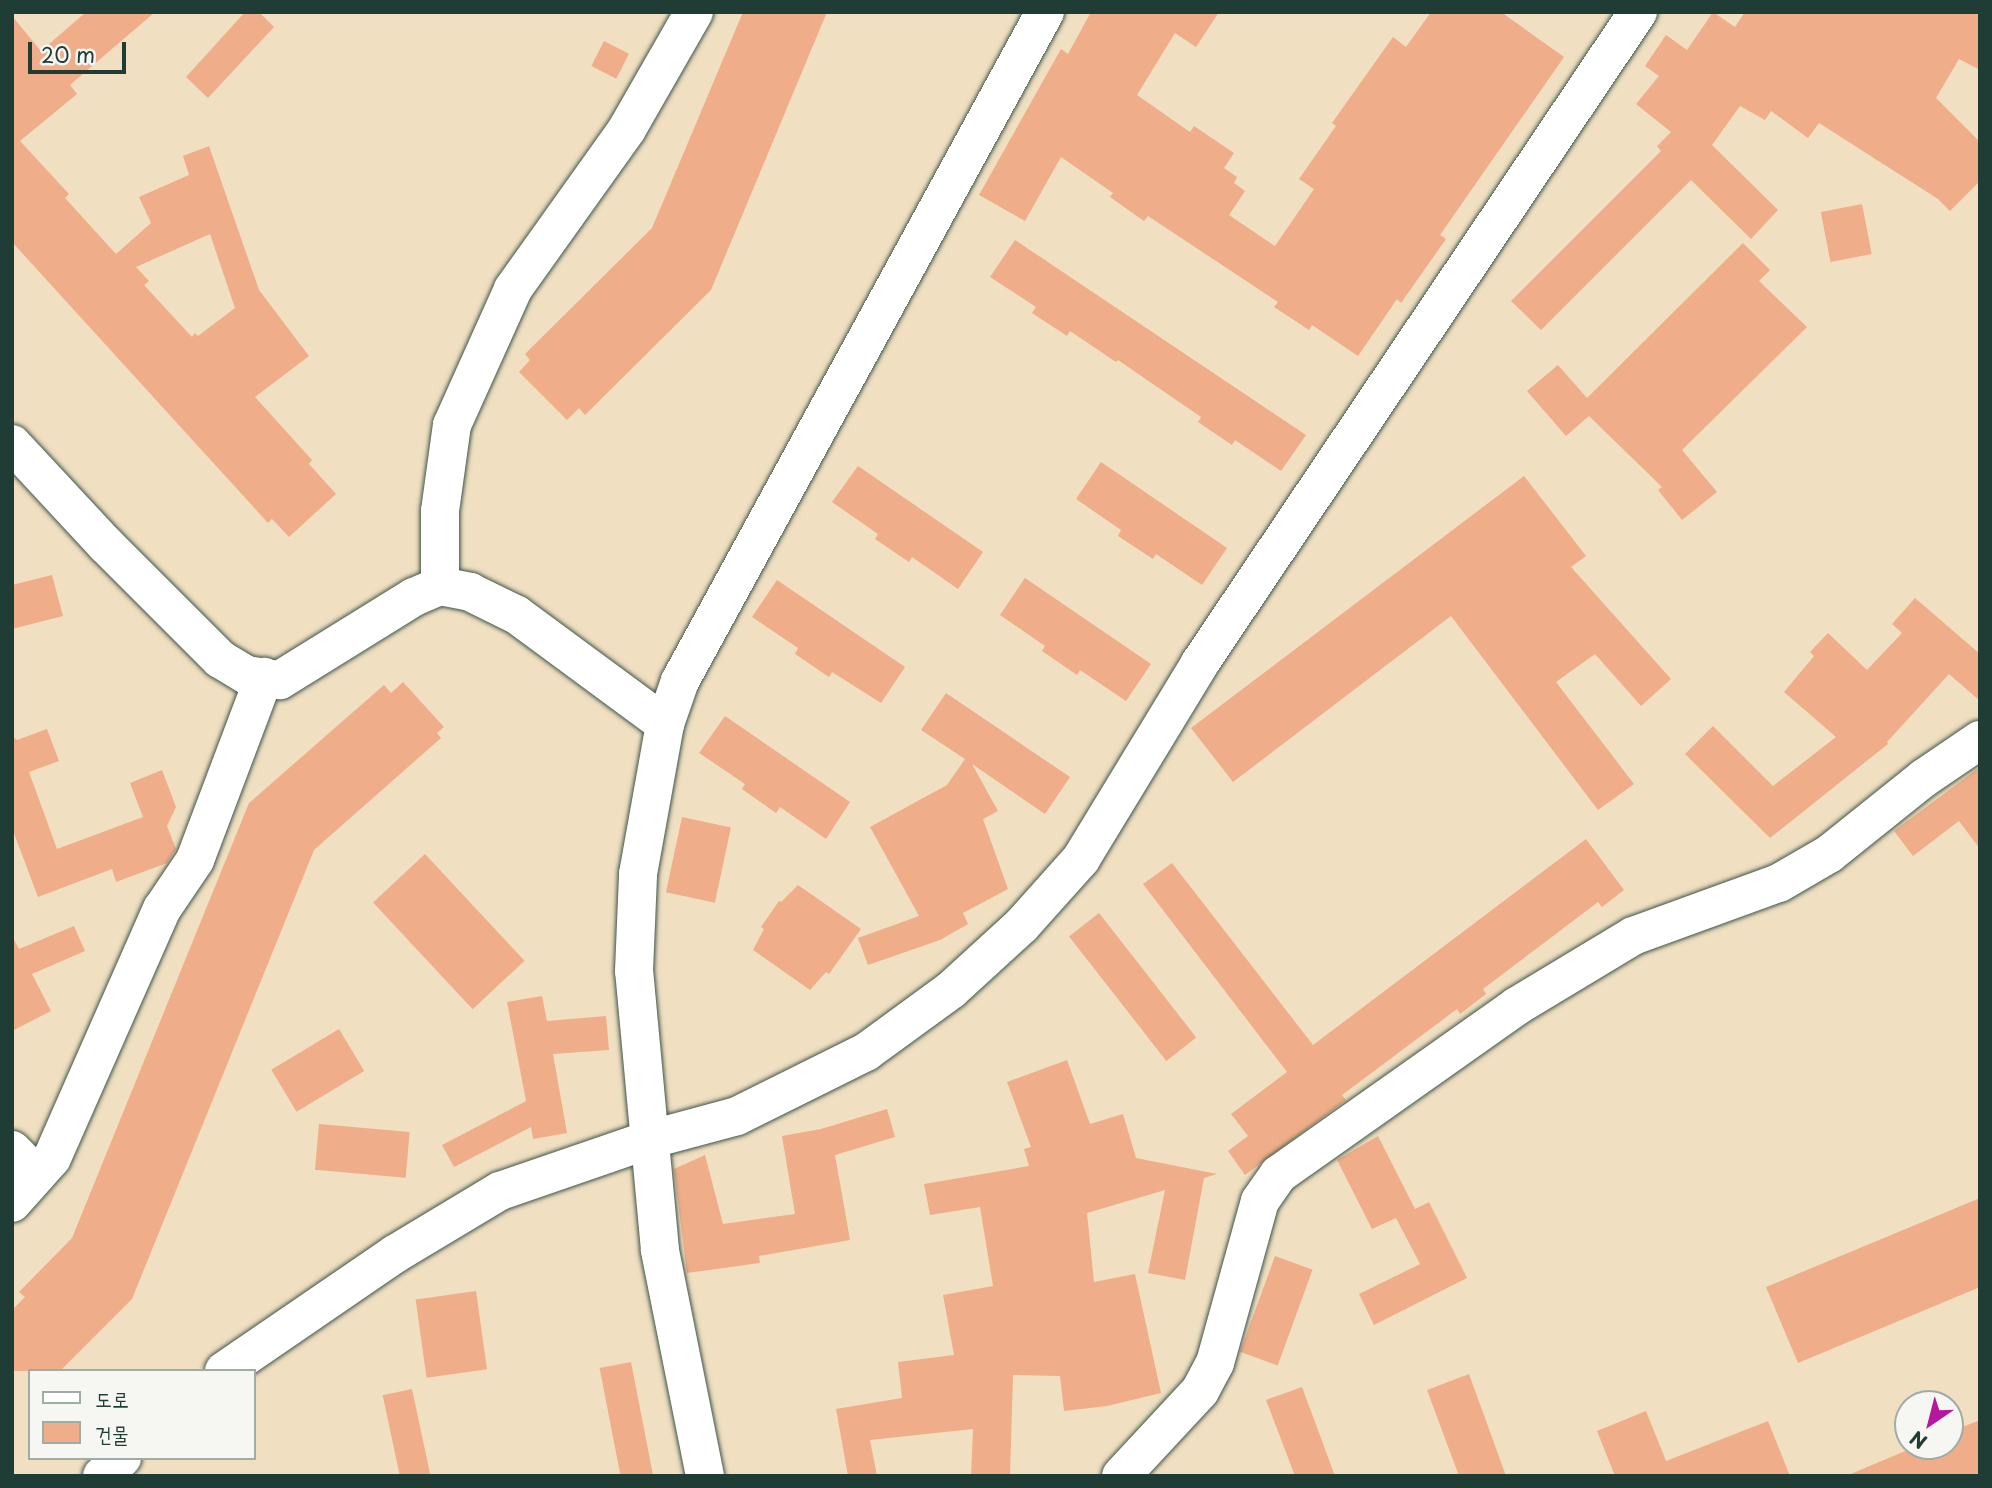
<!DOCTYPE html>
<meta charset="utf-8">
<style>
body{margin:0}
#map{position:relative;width:1992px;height:1488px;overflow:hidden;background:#f0dfc1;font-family:"Playpen Sans","Poor Story",sans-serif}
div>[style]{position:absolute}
.building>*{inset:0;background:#efae89;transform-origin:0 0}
.roads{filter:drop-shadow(0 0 2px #3e5549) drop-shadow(0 0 2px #3e5549)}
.minor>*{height:38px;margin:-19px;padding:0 19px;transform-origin:19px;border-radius:19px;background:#fff}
span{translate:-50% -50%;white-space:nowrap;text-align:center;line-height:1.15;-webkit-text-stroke:6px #f6f6f2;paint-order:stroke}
.frame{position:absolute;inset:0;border:14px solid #1f3d34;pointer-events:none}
.legend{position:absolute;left:28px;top:1369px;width:228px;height:91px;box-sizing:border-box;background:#f6f6f2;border:2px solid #a0aca6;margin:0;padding:9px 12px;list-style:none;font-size:21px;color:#1f3d34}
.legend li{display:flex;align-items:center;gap:14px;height:35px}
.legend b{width:35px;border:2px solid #a0aca6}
.north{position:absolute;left:1894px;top:1390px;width:70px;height:70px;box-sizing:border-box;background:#f6f6f2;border:2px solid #a0aca6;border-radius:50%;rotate:215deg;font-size:19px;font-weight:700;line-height:28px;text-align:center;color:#1f3d34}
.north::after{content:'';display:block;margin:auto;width:24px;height:32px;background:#b5179e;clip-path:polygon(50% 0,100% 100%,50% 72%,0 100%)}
.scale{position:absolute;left:28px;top:42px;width:98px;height:32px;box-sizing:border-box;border:4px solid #1f3d34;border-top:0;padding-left:9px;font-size:21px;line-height:24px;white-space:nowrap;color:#1f3d34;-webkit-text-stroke:5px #f6f6f2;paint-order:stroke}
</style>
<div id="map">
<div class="building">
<i style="clip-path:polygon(evenodd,86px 12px,155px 12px,70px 85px,77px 94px,20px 141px,69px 194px,65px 198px,116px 254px,151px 223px,139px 197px,189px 175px,183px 156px,209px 146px,259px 290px,309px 356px,255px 397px,312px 460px,309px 464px,336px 494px,289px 537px,272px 519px,268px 523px,12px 242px,12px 16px,41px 51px,86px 12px,210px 234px,235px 308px,198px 336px,195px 333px,192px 337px,144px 285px,149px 281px,136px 267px,210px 234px)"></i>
<i style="clip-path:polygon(245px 12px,259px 12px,274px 27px,208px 98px,186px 77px)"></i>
<i style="clip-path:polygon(743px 12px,827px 12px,711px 290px,585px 415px,579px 408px,567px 420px,519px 372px,530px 360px,525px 354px,652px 228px)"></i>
<i style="clip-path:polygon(1091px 12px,1219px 12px,1196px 47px,1175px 33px,1137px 95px,1190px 132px,1194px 126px,1234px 153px,1224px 168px,1237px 177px,1234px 183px,1245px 191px,1229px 215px,1275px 246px,1314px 189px,1299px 179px,1336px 126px,1332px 123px,1393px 37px,1406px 47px,1431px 12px,1501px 12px,1564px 57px,1440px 235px,1446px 239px,1401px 303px,1397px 299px,1358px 356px,1312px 325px,1309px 330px,1274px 307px,1278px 302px,1148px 216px,1144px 221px,1110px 197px,1113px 193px,1061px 157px,1025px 221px,979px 195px,1061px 49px,1068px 54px)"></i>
<i style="clip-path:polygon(1713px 12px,1735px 27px,1745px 12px,1980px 12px,1980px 70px,1959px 59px,1936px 98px,1980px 142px,1980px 181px,1950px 211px,1938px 199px,1819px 123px,1808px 138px,1771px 111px,1765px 120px,1740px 106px,1712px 145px,1778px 210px,1751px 239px,1691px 180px,1541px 330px,1511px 301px,1661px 151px,1657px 146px,1671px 132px,1636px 104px,1659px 76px,1645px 66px,1666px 35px,1687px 50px)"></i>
<i style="left:604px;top:41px;width:28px;height:28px;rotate:27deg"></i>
<i style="left:1862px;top:204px;width:51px;height:42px;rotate:79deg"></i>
<i style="clip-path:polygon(1015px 240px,1306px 435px,1281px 471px,1235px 440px,1232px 445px,1198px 422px,1201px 417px,1118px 360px,1116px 362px,1070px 331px,1067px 336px,1032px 313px,1036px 307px,990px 277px)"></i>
<i style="clip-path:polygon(1743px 243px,1770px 270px,1759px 281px,1807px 327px,1682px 450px,1717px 492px,1682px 520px,1658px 490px,1662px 487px,1589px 416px,1566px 436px,1527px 391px,1558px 365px,1587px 398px)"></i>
<i style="clip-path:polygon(1101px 462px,1227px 548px,1202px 585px,1156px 554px,1153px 559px,1118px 536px,1121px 530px,1076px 499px)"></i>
<i style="clip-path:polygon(858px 466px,983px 552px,958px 589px,912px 557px,909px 562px,875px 539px,878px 534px,832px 502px)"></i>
<i style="clip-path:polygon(1524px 476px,1586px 556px,1571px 567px,1671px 679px,1641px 706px,1595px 654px,1556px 682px,1634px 784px,1598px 810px,1451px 616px,1233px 782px,1191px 728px)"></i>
<i style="clip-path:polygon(52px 575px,63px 616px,12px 629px,12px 585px)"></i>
<i style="clip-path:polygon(1025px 578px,1151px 664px,1126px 701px,1080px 670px,1077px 675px,1042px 651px,1045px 646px,1000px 615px)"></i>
<i style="clip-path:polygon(777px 580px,905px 667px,881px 703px,832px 672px,829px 677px,795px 654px,798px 648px,752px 617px)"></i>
<i style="clip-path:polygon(1915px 598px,1980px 654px,1980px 701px,1949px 674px,1887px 742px,1888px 744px,1770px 838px,1685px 754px,1713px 726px,1773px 786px,1836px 737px,1784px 692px,1814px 656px,1810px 652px,1828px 633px,1867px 670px,1902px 633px,1892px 624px)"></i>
<i style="clip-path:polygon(403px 682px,444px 727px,437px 733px,441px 738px,314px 850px,132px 1299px,60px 1371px,12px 1371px,12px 1310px,25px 1297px,19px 1292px,72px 1238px,249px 803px,384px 685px,391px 693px)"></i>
<i style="clip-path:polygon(946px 693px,1070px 777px,1045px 814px,972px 764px,998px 811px,983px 819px,1008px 889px,963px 913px,968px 924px,940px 940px,868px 965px,858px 938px,919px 916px,870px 827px,947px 785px,965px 759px,921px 730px)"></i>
<i style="clip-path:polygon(725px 716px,850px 802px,826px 839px,780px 807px,776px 813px,742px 789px,745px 784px,699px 753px)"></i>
<i style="clip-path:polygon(47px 729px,59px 761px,29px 772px,57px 849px,143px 817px,130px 783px,162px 770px,176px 807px,167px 826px,176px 849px,167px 863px,116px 882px,112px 869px,38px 897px,12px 828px,12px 736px,17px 740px)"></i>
<i style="clip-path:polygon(1980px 767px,1980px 849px,1959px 821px,1913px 856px,1894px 831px)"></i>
<i style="left:682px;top:817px;width:50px;height:77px;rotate:12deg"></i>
<i style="clip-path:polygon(1586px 839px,1624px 890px,1602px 907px,1598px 902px,1483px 989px,1486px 994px,1460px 1014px,1457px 1009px,1342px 1095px,1346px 1100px,1245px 1175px,1228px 1151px,1248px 1136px,1231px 1114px,1287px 1072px,1143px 884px,1172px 863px,1313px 1045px)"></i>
<i style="left:425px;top:854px;width:146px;height:71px;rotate:47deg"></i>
<i style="clip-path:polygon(798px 885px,861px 929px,829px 974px,826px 972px,810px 990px,753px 950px,764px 929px,761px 927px,779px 901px,781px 902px)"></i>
<i style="left:1099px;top:913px;width:158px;height:38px;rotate:52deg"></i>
<i style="clip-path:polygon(74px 926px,85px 951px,32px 974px,51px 1011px,12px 1031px,12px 936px,19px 949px)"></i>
<i style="clip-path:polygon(542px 996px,547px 1021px,606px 1016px,609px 1050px,553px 1054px,567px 1133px,533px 1139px,531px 1127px,454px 1167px,442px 1145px,526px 1101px,507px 1002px)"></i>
<i style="left:339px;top:1029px;width:49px;height:79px;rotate:59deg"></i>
<i style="clip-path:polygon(1067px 1060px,1090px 1124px,1123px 1114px,1136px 1158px,1217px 1174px,1204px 1178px,1185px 1280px,1148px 1273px,1165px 1190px,1087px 1213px,1094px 1282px,1135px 1274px,1161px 1393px,1107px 1406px,1064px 1411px,1060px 1376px,1013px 1375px,1010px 1476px,971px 1476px,973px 1429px,870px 1440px,877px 1476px,848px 1476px,836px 1409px,902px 1398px,898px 1362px,954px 1355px,943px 1295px,993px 1286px,980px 1207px,930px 1215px,924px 1184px,1029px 1166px,1024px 1149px,1031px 1147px,1007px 1082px)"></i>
<i style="clip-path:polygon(887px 1109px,895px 1137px,835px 1155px,850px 1240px,759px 1256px,760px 1263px,687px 1273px,674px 1169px,705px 1155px,723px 1224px,795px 1214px,782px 1136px,821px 1129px)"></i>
<i style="left:319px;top:1124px;width:91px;height:46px;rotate:5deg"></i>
<i style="clip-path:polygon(1378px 1136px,1415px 1209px,1429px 1202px,1467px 1278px,1374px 1325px,1359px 1294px,1420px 1264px,1396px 1218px,1372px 1229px,1337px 1160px)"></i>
<i style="clip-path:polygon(1980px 1198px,1980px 1287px,1798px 1363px,1766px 1287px)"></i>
<i style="left:1275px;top:1256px;width:40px;height:102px;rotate:20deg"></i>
<i style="left:476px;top:1291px;width:79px;height:61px;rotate:82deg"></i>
<i style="left:631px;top:1362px;width:116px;height:32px;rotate:79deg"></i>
<i style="clip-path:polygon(1469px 1374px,1506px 1476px,1459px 1476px,1427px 1390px)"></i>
<i style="clip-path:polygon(1302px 1387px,1335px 1476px,1295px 1476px,1266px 1400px)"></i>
<i style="left:412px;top:1389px;width:89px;height:30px;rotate:78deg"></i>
<i style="clip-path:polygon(1646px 1411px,1666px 1461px,1768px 1421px,1790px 1476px,1615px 1476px,1597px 1431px)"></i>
<i style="clip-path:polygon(1980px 1420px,1980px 1476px,1846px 1476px,1917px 1446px,1950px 1446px,1950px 1432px)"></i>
</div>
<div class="roads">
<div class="minor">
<i style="left:12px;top:444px;width:137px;rotate:47.1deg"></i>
<i style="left:105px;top:544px;width:163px;rotate:45deg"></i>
<i style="left:220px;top:659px;width:31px;rotate:31deg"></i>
<i style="left:247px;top:675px;width:33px;rotate:9deg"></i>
<i style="left:280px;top:680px;width:158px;rotate:-31.8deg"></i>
<i style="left:414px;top:597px;width:28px;rotate:-23deg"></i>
<i style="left:440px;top:586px;width:31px;rotate:11deg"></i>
<i style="left:470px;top:592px;width:52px;rotate:26.1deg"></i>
<i style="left:517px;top:615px;width:184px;rotate:36.4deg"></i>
<i style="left:440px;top:586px;width:75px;rotate:-90deg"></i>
<i style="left:440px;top:511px;width:87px;rotate:-82.1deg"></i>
<i style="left:452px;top:425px;width:149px;rotate:-65.8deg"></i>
<i style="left:513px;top:289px;width:196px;rotate:-54.5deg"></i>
<i style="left:627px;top:129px;width:135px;rotate:-60.2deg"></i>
<i style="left:12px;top:1150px;width:35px;rotate:45deg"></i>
<i style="left:12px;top:1203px;width:60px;rotate:-48.4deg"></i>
<i style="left:52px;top:1158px;width:272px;rotate:-66.2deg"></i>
<i style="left:162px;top:909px;width:59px;rotate:-56deg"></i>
<i style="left:195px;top:860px;width:196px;rotate:-69.3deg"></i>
<i style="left:224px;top:1371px;width:207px;rotate:-34.4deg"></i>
<i style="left:395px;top:1254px;width:122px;rotate:-31deg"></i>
<i style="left:500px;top:1191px;width:157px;rotate:-19deg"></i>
<i style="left:648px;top:1140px;width:92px;rotate:-15.1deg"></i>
<i style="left:737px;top:1116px;width:144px;rotate:-26.4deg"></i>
<i style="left:866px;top:1052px;width:105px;rotate:-36.1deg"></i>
<i style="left:951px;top:990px;width:96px;rotate:-42.5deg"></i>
<i style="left:1022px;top:925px;width:89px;rotate:-48.2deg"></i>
<i style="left:1081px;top:859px;width:229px;rotate:-58.7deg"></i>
<i style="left:1200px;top:663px;width:785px;rotate:-56.07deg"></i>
<i style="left:102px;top:1476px;width:27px;rotate:-42deg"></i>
<i style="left:705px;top:1476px;width:230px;rotate:-101.3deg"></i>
<i style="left:660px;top:1250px;width:280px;rotate:-95.3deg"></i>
<i style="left:634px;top:971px;width:97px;rotate:-87.6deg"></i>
<i style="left:638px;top:874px;width:152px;rotate:-79.8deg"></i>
<i style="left:665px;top:724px;width:46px;rotate:-70.8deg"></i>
<i style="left:680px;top:681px;width:762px;rotate:-61.38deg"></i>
<i style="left:1121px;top:1476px;width:116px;rotate:-47.1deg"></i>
<i style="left:1200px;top:1391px;width:32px;rotate:-62deg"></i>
<i style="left:1215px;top:1363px;width:168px;rotate:-74.5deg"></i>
<i style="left:1260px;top:1201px;width:33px;rotate:-55deg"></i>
<i style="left:1279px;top:1174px;width:291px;rotate:-35.2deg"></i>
<i style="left:1517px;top:1006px;width:135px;rotate:-31.1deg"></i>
<i style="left:1633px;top:936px;width:155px;rotate:-20deg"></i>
<i style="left:1779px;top:883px;width:58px;rotate:-30.1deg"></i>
<i style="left:1829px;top:854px;width:122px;rotate:-38.7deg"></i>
<i style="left:1924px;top:778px;width:68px;rotate:-34.2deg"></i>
</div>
</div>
<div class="frame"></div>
<ul class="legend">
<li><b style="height:9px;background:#fff"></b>도로</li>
<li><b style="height:19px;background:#efae89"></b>건물</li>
</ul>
<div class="north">N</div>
<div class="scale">20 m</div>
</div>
